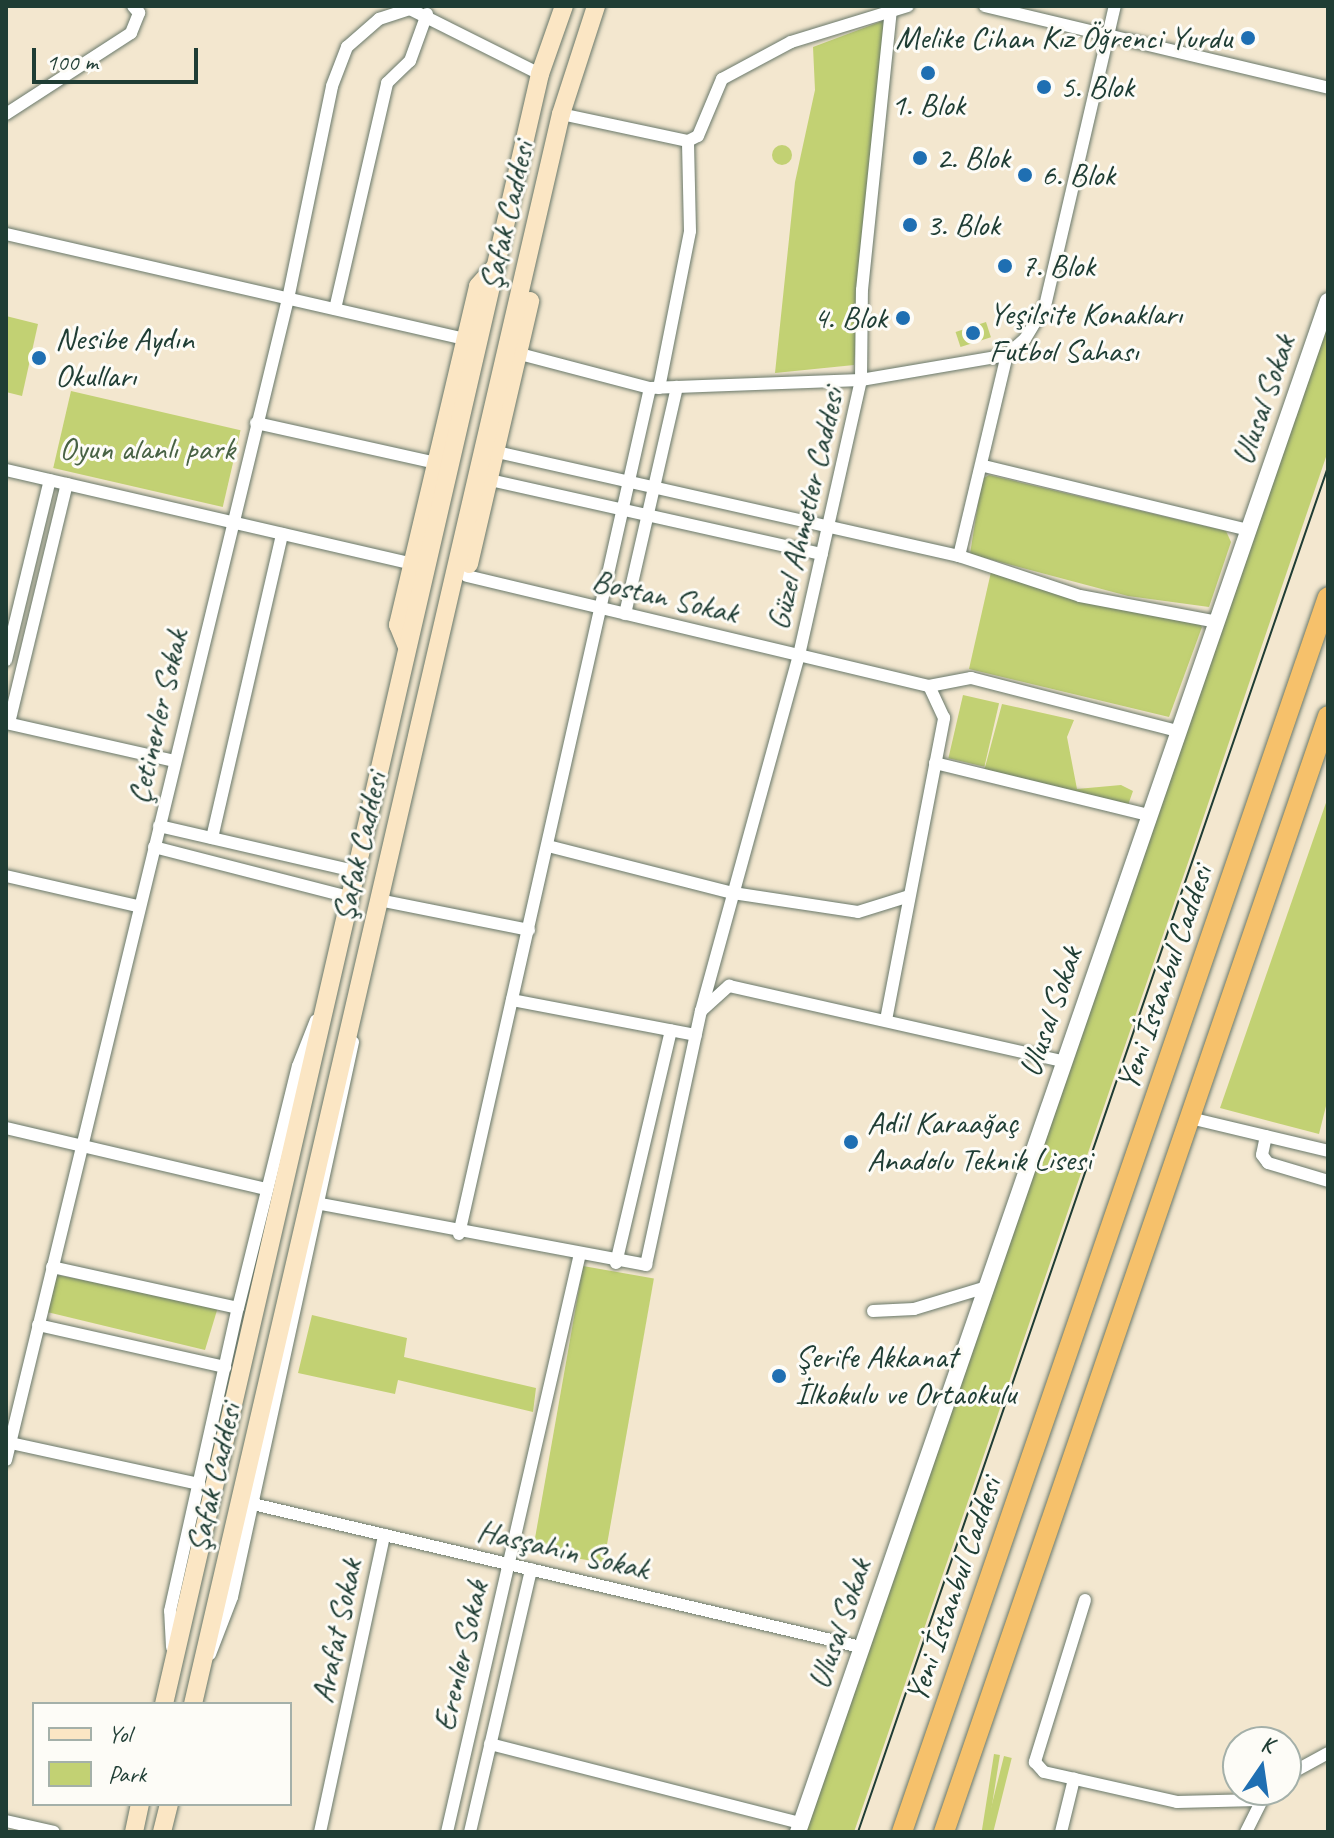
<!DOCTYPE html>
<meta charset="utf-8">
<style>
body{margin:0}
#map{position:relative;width:1334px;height:1838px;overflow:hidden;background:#f3e7cf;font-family:Caveat,sans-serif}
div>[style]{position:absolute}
.green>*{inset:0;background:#c2d173;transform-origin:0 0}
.round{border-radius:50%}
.roads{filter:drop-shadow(0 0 2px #69786a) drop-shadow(0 0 2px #69786a)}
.minor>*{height:12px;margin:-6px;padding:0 6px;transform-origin:6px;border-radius:6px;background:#fff}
.tertiary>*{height:16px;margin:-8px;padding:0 8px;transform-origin:8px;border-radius:8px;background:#fff}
.secondary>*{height:18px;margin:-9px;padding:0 9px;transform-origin:9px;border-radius:9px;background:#fbe6c4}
.trunk>*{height:20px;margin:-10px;padding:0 10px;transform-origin:10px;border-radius:10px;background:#f6c16b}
.tram>*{height:2px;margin:-1px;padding:0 1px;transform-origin:1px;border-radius:1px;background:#1f3d34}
.dots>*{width:22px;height:22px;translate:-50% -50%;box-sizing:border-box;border:4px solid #fdfcf7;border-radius:50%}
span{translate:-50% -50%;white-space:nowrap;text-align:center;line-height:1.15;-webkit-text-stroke:6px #fdfcf7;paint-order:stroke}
.poi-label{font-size:32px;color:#1f3d34}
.right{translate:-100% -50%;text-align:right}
.left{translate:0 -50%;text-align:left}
.street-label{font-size:32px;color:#1f3d34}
.park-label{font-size:32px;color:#486244}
.frame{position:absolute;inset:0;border:8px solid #1f3d34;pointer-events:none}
.legend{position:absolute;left:32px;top:1702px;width:260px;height:104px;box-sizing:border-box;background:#fdfcf7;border:2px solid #a4b0a9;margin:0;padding:10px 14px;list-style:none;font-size:24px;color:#1f3d34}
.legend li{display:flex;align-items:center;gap:16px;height:40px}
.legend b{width:40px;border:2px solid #a4b0a9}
.north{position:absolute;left:1222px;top:1726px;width:80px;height:80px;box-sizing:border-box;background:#fdfcf7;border:2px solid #a4b0a9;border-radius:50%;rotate:13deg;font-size:22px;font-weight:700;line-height:32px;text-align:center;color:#1f3d34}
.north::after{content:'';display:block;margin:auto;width:28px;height:36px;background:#1f6fb2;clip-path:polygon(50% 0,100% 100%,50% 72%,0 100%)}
.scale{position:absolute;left:32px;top:48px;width:166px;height:36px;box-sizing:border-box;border:4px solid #1f3d34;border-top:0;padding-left:10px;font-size:24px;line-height:28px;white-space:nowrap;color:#1f3d34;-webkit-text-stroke:6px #fdfcf7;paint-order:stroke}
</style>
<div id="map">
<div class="green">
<i style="clip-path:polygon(885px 20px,854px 365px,775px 373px,795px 182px,815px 90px,813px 47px)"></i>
<i class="round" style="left:772px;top:145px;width:20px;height:20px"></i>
<i style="clip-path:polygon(6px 316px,38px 324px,22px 396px,6px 392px)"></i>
<i style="clip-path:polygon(1328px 318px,1328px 451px,1191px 854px,854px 1832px,806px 1832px)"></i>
<i style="left:986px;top:322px;width:16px;height:32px;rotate:72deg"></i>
<i style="left:71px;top:391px;width:174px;height:79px;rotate:13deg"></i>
<i style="clip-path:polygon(989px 475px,1226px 531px,1231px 542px,1209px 607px,1128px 596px,970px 554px,982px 479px)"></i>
<i style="clip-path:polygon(991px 572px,1195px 619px,1202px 627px,1169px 717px,969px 669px)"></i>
<i style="left:963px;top:695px;width:37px;height:65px;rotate:13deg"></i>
<i style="clip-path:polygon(1002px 704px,1074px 720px,1067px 737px,1077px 789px,1121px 785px,1133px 791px,1127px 808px,984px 771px)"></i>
<i style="clip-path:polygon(1328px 797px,1328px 1098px,1319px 1134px,1220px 1108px)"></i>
<i style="left:583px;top:1266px;width:72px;height:289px;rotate:10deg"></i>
<i style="clip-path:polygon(57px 1275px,218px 1307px,205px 1350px,47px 1312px)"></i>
<i style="clip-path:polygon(312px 1315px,407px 1338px,404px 1357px,536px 1388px,533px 1412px,398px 1380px,395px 1394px,298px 1373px)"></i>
<i style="left:994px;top:1754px;width:6px;height:83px;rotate:9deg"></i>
<i style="left:1004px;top:1756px;width:8px;height:80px;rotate:14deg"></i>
</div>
<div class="roads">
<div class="minor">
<i style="left:985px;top:6px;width:353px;rotate:13.4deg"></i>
<i style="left:6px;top:114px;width:149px;rotate:-32.9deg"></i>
<i style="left:131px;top:33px;width:22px;rotate:-68deg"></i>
<i style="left:139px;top:13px;width:9px;rotate:-131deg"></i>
<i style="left:561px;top:114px;width:130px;rotate:12deg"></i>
<i style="left:688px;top:141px;width:11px;rotate:-27deg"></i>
<i style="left:698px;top:136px;width:62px;rotate:-67.2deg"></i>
<i style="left:722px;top:79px;width:78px;rotate:-28.2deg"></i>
<i style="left:791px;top:42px;width:122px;rotate:-17.1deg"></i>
<i style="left:6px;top:234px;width:472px;rotate:12.9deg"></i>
<i style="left:335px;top:309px;width:232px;rotate:-77deg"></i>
<i style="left:387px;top:83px;width:32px;rotate:-44deg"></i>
<i style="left:410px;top:61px;width:50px;rotate:-70.1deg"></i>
<i style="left:520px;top:354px;width:134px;rotate:14.7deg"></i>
<i style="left:650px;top:388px;width:211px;rotate:-2.2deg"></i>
<i style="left:861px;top:380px;width:90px;rotate:-89.4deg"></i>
<i style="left:862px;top:290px;width:281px;rotate:-84.1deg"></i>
<i style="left:659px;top:388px;width:160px;rotate:-78.8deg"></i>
<i style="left:690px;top:231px;width:90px;rotate:-91.3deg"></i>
<i style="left:256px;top:423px;width:185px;rotate:12.5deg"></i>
<i style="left:497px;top:452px;width:474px;rotate:12.7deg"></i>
<i style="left:959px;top:556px;width:127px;rotate:18.3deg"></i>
<i style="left:1080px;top:596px;width:140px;rotate:10.7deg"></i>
<i style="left:984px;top:466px;width:272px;rotate:13.6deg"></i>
<i style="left:6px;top:470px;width:418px;rotate:13deg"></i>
<i style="left:490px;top:480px;width:340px;rotate:12.6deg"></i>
<i style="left:959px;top:556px;width:207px;rotate:-76.6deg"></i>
<i style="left:467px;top:576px;width:475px;rotate:13.4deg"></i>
<i style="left:929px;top:686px;width:43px;rotate:-10.8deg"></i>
<i style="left:971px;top:678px;width:214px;rotate:14.4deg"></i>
<i style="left:625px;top:614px;width:233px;rotate:-77.1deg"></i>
<i style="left:6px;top:660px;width:185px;rotate:-76.3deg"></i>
<i style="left:6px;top:723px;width:173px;rotate:12.7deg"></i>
<i style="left:9px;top:723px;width:246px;rotate:-76.4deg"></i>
<i style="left:935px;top:763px;width:219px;rotate:13.7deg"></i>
<i style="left:159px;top:826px;width:205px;rotate:13deg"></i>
<i style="left:212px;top:838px;width:312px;rotate:-77deg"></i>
<i style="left:548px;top:846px;width:191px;rotate:14.3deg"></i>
<i style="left:733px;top:893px;width:126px;rotate:8.6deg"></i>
<i style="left:858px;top:912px;width:53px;rotate:-17.4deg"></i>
<i style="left:154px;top:847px;width:205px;rotate:14.4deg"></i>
<i style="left:6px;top:876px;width:134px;rotate:12.9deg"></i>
<i style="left:379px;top:900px;width:153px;rotate:11.3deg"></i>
<i style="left:512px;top:1000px;width:187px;rotate:10.8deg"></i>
<i style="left:701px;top:1011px;width:369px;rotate:-74.6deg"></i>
<i style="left:799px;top:655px;width:282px;rotate:-77.3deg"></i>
<i style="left:861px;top:380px;width:148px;rotate:-9.7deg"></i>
<i style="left:1007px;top:355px;width:24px;rotate:-42deg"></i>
<i style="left:1025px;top:339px;width:39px;rotate:-59deg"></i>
<i style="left:1045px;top:306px;width:308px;rotate:-76.9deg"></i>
<i style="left:886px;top:1020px;width:308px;rotate:-79.1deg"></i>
<i style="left:944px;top:718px;width:35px;rotate:-115deg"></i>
<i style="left:1190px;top:1118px;width:142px;rotate:13.4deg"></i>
<i style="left:6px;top:1128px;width:267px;rotate:13.2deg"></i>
<i style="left:1266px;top:1136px;width:19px;rotate:102deg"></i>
<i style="left:1262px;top:1155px;width:10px;rotate:53deg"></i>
<i style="left:1268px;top:1163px;width:63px;rotate:16.7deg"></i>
<i style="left:321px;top:1204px;width:331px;rotate:10.6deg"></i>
<i style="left:646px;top:1265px;width:260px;rotate:-77.8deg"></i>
<i style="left:701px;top:1011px;width:38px;rotate:-42deg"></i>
<i style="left:729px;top:986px;width:342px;rotate:12.7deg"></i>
<i style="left:459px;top:1234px;width:867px;rotate:-77.28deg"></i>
<i style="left:616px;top:1263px;width:239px;rotate:-76.7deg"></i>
<i style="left:52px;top:1267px;width:190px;rotate:12.4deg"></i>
<i style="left:873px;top:1311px;width:41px;rotate:-2.8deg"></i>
<i style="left:914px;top:1309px;width:76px;rotate:-16.8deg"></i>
<i style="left:38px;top:1325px;width:192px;rotate:12.7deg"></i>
<i style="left:6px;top:1442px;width:198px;rotate:12.3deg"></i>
<i style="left:6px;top:1460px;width:1195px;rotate:-76.35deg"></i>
<i style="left:288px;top:299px;width:217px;rotate:-78.3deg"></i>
<i style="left:332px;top:86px;width:42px;rotate:-69deg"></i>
<i style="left:347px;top:47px;width:43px;rotate:-41.2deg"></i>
<i style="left:379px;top:19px;width:33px;rotate:-18deg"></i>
<i style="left:410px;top:9px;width:145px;rotate:26.6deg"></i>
<i style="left:253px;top:1504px;width:625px;rotate:13.24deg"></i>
<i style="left:1085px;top:1600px;width:170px;rotate:107.2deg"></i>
<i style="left:1035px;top:1762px;width:13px;rotate:48deg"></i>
<i style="left:1044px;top:1772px;width:136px;rotate:12.7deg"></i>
<i style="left:1177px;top:1802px;width:81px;rotate:-1.4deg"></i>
<i style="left:172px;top:1647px;width:36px;rotate:-93deg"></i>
<i style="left:170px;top:1611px;width:311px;rotate:-77.4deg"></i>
<i style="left:238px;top:1308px;width:249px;rotate:-76.1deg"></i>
<i style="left:298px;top:1066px;width:49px;rotate:-68.6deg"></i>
<i style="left:210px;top:1654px;width:61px;rotate:-68.9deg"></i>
<i style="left:232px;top:1597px;width:568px;rotate:-77.7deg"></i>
<i style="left:490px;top:1744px;width:321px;rotate:14.3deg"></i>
<i style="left:1286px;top:1776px;width:48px;rotate:-28.7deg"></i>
<i style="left:6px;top:1821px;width:49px;rotate:12.9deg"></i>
<i style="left:320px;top:1832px;width:304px;rotate:-77.8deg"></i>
<i style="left:447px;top:1832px;width:589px;rotate:-77.05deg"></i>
<i style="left:470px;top:1832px;width:270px;rotate:-76.9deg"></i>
<i style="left:1061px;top:1832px;width:55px;rotate:-76.2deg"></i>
<i style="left:1246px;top:1832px;width:47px;rotate:-63.4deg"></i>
</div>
<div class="tertiary">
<i style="left:798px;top:1832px;width:1620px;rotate:-70.91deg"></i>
</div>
<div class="secondary">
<i style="left:469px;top:564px;width:270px;rotate:-76.9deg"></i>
<i style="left:407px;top:647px;width:24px;rotate:-112deg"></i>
<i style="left:398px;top:625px;width:348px;rotate:-76.7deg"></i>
<i style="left:478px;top:286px;width:28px;rotate:-48deg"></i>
<i style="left:164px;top:1704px;width:1673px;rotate:-77.01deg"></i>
<i style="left:540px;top:74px;width:72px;rotate:-70.6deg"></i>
<i style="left:193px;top:1704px;width:1632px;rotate:-76.97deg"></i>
<i style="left:561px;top:114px;width:114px;rotate:-72deg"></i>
<i style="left:134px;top:1832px;width:29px;rotate:-78deg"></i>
<i style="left:162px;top:1832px;width:29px;rotate:-76deg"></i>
</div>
<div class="trunk">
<i style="left:902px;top:1832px;width:1306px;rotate:-70.97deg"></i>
<i style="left:944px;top:1832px;width:1180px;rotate:-71.01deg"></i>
</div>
</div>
<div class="tram">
<i style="left:858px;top:1832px;width:1444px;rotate:-71deg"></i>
</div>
<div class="dots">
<i style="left:1248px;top:38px;background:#1f6fb2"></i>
<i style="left:928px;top:73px;background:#1f6fb2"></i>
<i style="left:1044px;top:87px;background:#1f6fb2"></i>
<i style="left:920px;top:158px;background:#1f6fb2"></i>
<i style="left:1025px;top:175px;background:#1f6fb2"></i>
<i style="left:910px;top:225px;background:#1f6fb2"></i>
<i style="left:1005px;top:266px;background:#1f6fb2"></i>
<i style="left:903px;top:318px;background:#1f6fb2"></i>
<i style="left:973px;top:333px;background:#1f6fb2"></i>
<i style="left:39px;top:358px;background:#1f6fb2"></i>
<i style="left:851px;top:1142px;background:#1f6fb2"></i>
<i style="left:779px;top:1376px;background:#1f6fb2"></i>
</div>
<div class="poi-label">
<span class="right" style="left:1232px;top:38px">Melike Cihan Kız Öğrenci Yurdu</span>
<span class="left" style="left:1060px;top:87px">5. Blok</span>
<span style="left:928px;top:105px">1. Blok</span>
<span class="left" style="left:936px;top:158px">2. Blok</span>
<span class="left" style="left:1041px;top:175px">6. Blok</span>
<span class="left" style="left:926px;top:225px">3. Blok</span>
<span class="left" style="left:1021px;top:266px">7. Blok</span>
<span class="left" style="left:989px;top:333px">Yeşilsite Konakları<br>Futbol Sahası</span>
<span class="right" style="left:887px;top:318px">4. Blok</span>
<span class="left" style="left:55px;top:358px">Nesibe Aydın<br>Okulları</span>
<span class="left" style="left:867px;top:1142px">Adil Karaağaç<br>Anadolu Teknik Lisesi</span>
<span class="left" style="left:795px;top:1376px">Şerife Akkanat<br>İlkokulu ve Ortaokulu</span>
</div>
<div class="street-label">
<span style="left:507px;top:216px;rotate:-77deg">Şafak Caddesi</span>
<span style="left:1264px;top:400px;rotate:-71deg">Ulusal Sokak</span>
<span style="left:806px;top:509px;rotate:-77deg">Güzel Ahmetler Caddesi</span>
<span style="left:665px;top:597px;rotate:13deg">Bostan Sokak</span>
<span style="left:158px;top:717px;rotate:-77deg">Çetinerler Sokak</span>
<span style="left:360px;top:847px;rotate:-77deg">Şafak Caddesi</span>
<span style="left:1165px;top:978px;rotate:-71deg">Yeni İstanbul Caddesi</span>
<span style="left:1051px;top:1012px;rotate:-71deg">Ulusal Sokak</span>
<span style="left:214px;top:1478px;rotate:-77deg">Şafak Caddesi</span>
<span style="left:563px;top:1550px;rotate:13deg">Hasşahin Sokak</span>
<span style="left:954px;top:1590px;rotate:-71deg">Yeni İstanbul Caddesi</span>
<span style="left:840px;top:1624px;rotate:-71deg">Ulusal Sokak</span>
<span style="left:337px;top:1631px;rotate:-78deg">Arafat Sokak</span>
<span style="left:461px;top:1656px;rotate:-77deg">Erenler Sokak</span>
</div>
<div class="park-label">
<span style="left:147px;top:449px">Oyun alanlı park</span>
</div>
<div class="frame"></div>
<ul class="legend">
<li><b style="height:10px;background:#fbe6c4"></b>Yol</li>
<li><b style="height:22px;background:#c2d173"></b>Park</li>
</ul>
<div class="north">K</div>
<div class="scale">100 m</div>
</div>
